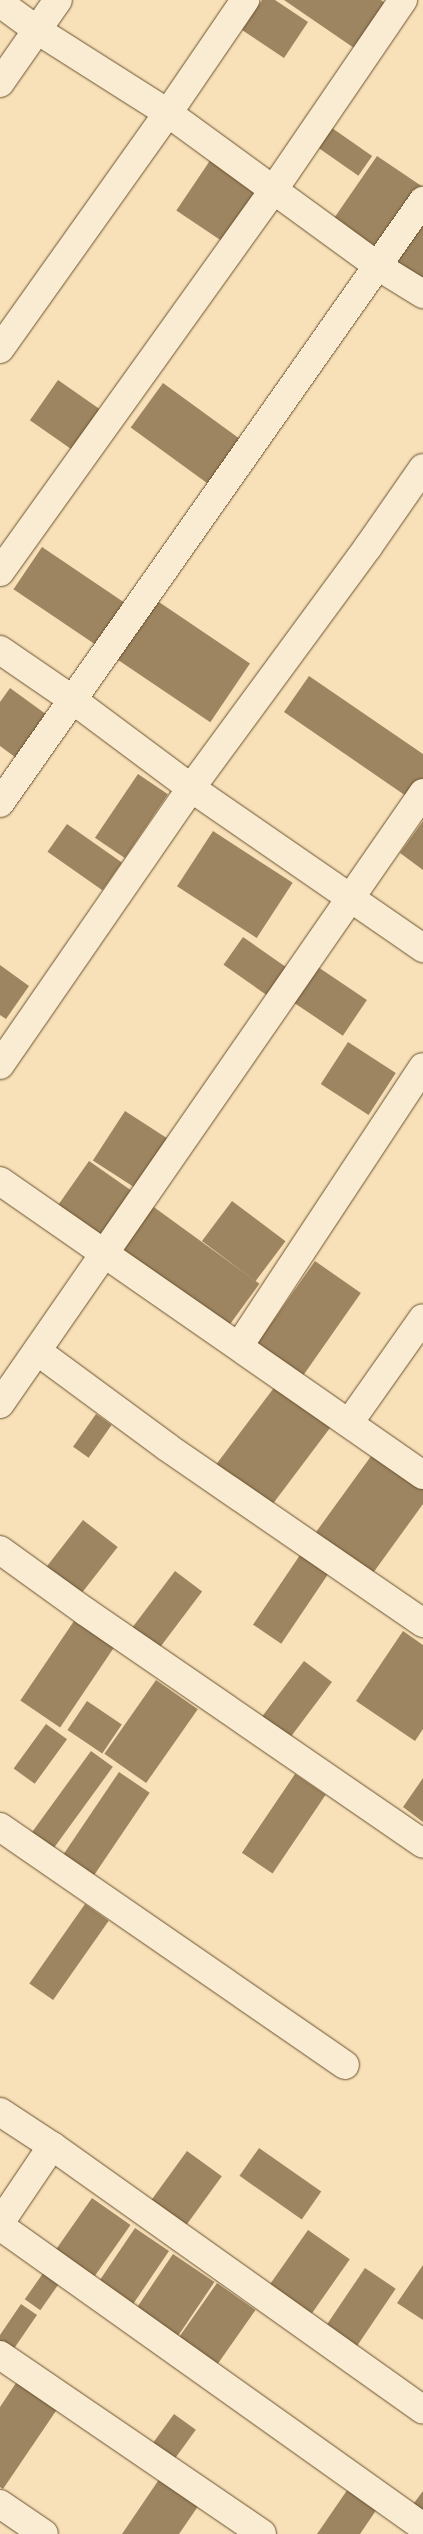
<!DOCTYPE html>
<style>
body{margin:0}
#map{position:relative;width:423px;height:2534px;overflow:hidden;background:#f8e1b9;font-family:"IM FELL DW Pica",serif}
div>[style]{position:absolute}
.building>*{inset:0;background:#9d8561;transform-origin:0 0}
.roads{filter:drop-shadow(0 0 1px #6a522f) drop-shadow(0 0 1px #6a522f)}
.minor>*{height:28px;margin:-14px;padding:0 14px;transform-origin:14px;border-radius:14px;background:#faecd2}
span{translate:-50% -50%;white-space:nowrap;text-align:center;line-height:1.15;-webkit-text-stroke:5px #faecd2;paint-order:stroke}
</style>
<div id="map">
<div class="building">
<i style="clip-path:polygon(262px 0,275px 0,308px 22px,284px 58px,242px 30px)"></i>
<i style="clip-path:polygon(284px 0,381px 0,385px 3px,354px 48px)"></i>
<i style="left:332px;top:128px;width:49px;height:24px;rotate:35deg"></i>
<i style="clip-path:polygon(377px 156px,423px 187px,423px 191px,378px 257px,330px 224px)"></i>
<i style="left:211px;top:159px;width:62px;height:62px;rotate:34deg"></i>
<i style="clip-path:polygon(423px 210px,423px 283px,390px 260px)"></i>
<i style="left:58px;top:380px;width:52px;height:49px;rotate:35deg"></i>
<i style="left:163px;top:383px;width:96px;height:55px;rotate:36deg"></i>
<i style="left:42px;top:547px;width:105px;height:51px;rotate:34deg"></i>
<i style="left:153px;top:598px;width:117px;height:71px;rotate:34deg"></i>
<i style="clip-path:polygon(309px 676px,423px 754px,423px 778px,409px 798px,284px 712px)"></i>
<i style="clip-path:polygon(10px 688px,54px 720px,23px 763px,0 746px,0 702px)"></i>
<i style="left:138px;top:774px;width:36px;height:77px;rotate:34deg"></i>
<i style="clip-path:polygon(423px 821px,423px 870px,400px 853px)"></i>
<i style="left:67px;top:824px;width:67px;height:34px;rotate:35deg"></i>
<i style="left:213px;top:831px;width:95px;height:66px;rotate:33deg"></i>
<i style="left:243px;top:937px;width:59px;height:34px;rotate:35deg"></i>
<i style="clip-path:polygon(0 965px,29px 986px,6px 1019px,0 1015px)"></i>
<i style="left:318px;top:967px;width:59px;height:43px;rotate:34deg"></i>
<i style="left:348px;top:1042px;width:57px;height:50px;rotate:33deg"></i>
<i style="left:125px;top:1111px;width:53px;height:59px;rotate:33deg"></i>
<i style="left:89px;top:1161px;width:56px;height:55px;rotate:35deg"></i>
<i style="left:232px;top:1201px;width:67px;height:50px;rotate:37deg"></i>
<i style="left:151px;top:1205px;width:134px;height:58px;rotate:36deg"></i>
<i style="left:315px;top:1261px;width:56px;height:104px;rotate:35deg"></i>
<i style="left:279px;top:1381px;width:69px;height:111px;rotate:37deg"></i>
<i style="left:96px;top:1414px;width:19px;height:40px;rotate:35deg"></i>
<i style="clip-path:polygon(374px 1452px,423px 1488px,423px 1504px,368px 1580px,311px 1539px)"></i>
<i style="left:83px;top:1520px;width:44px;height:64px;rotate:38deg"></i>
<i style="left:300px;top:1555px;width:34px;height:84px;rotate:34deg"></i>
<i style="left:175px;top:1571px;width:34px;height:79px;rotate:37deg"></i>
<i style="left:74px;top:1621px;width:48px;height:96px;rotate:34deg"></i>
<i style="clip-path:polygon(403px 1631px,423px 1645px,423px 1729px,415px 1741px,356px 1701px)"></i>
<i style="left:304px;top:1661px;width:35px;height:74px;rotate:37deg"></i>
<i style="left:156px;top:1680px;width:51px;height:90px;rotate:35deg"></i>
<i style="left:87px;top:1701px;width:42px;height:35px;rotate:34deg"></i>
<i style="left:46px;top:1724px;width:26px;height:55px;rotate:36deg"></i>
<i style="left:91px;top:1751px;width:27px;height:105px;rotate:36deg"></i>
<i style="left:119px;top:1772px;width:37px;height:107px;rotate:34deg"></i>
<i style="left:295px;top:1774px;width:37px;height:95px;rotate:34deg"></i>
<i style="clip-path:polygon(423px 1778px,423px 1822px,403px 1807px)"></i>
<i style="left:85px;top:1904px;width:29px;height:97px;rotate:35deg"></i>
<i style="left:259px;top:2148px;width:76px;height:34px;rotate:35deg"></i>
<i style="left:187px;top:2151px;width:43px;height:67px;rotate:36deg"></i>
<i style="left:92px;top:2198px;width:47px;height:72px;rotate:35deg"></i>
<i style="left:135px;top:2228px;width:41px;height:72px;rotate:34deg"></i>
<i style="left:308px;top:2230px;width:51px;height:75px;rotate:35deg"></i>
<i style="left:173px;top:2254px;width:50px;height:73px;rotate:34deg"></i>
<i style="clip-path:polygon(423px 2265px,423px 2320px,397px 2303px)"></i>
<i style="left:365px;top:2268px;width:37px;height:73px;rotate:34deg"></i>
<i style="left:46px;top:2269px;width:19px;height:37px;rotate:35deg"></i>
<i style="left:217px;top:2283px;width:47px;height:73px;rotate:35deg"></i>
<i style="clip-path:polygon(21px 2304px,37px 2315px,13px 2350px,0 2341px,0 2335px)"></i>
<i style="clip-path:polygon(20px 2377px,60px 2405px,3px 2489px,0 2487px,0 2407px)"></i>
<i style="left:174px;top:2414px;width:27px;height:42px;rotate:36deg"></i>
<i style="clip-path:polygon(162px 2475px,201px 2502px,179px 2534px,122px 2534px)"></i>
<i style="clip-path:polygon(350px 2486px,379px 2506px,360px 2534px,317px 2534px)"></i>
<i style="clip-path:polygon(423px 2491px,423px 2523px,408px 2511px)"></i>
</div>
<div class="roads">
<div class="minor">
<i style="left:0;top:3px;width:46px;rotate:36.1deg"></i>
<i style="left:37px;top:30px;width:155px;rotate:32.4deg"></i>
<i style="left:168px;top:113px;width:261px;rotate:36.1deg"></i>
<i style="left:379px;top:267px;width:52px;rotate:31.5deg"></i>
<i style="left:0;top:83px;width:101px;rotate:-55.1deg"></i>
<i style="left:0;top:349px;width:290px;rotate:-54.6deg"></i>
<i style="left:168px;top:113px;width:137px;rotate:-55.7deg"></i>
<i style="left:0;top:572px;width:471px;rotate:-54.4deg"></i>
<i style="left:274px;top:189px;width:229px;rotate:-55.7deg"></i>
<i style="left:0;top:650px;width:88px;rotate:34.4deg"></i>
<i style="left:73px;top:700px;width:147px;rotate:36.7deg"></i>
<i style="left:191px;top:788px;width:282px;rotate:34.6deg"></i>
<i style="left:0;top:803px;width:736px;rotate:-54.91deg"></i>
<i style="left:0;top:1065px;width:336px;rotate:-55.4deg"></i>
<i style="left:191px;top:788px;width:299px;rotate:-53.7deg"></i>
<i style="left:368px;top:547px;width:96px;rotate:-55.2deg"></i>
<i style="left:0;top:1181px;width:515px;rotate:34.8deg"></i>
<i style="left:239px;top:1346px;width:334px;rotate:-56.6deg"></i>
<i style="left:37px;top:1351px;width:162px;rotate:36.4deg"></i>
<i style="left:167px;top:1447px;width:311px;rotate:34.5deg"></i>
<i style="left:0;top:1404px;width:743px;rotate:-55.3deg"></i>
<i style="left:349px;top:1423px;width:128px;rotate:-54.8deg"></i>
<i style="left:0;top:1550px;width:106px;rotate:35.8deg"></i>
<i style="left:86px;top:1612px;width:409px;rotate:34.5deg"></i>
<i style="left:0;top:1827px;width:419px;rotate:34.6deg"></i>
<i style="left:0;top:2112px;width:62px;rotate:33.2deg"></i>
<i style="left:52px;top:2146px;width:455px;rotate:35.4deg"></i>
<i style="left:0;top:2223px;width:93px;rotate:-56deg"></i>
<i style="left:0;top:2226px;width:519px;rotate:35.44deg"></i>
<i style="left:0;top:2355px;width:317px;rotate:34.3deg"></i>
<i style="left:0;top:2504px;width:53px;rotate:34.3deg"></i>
</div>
</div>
</div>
